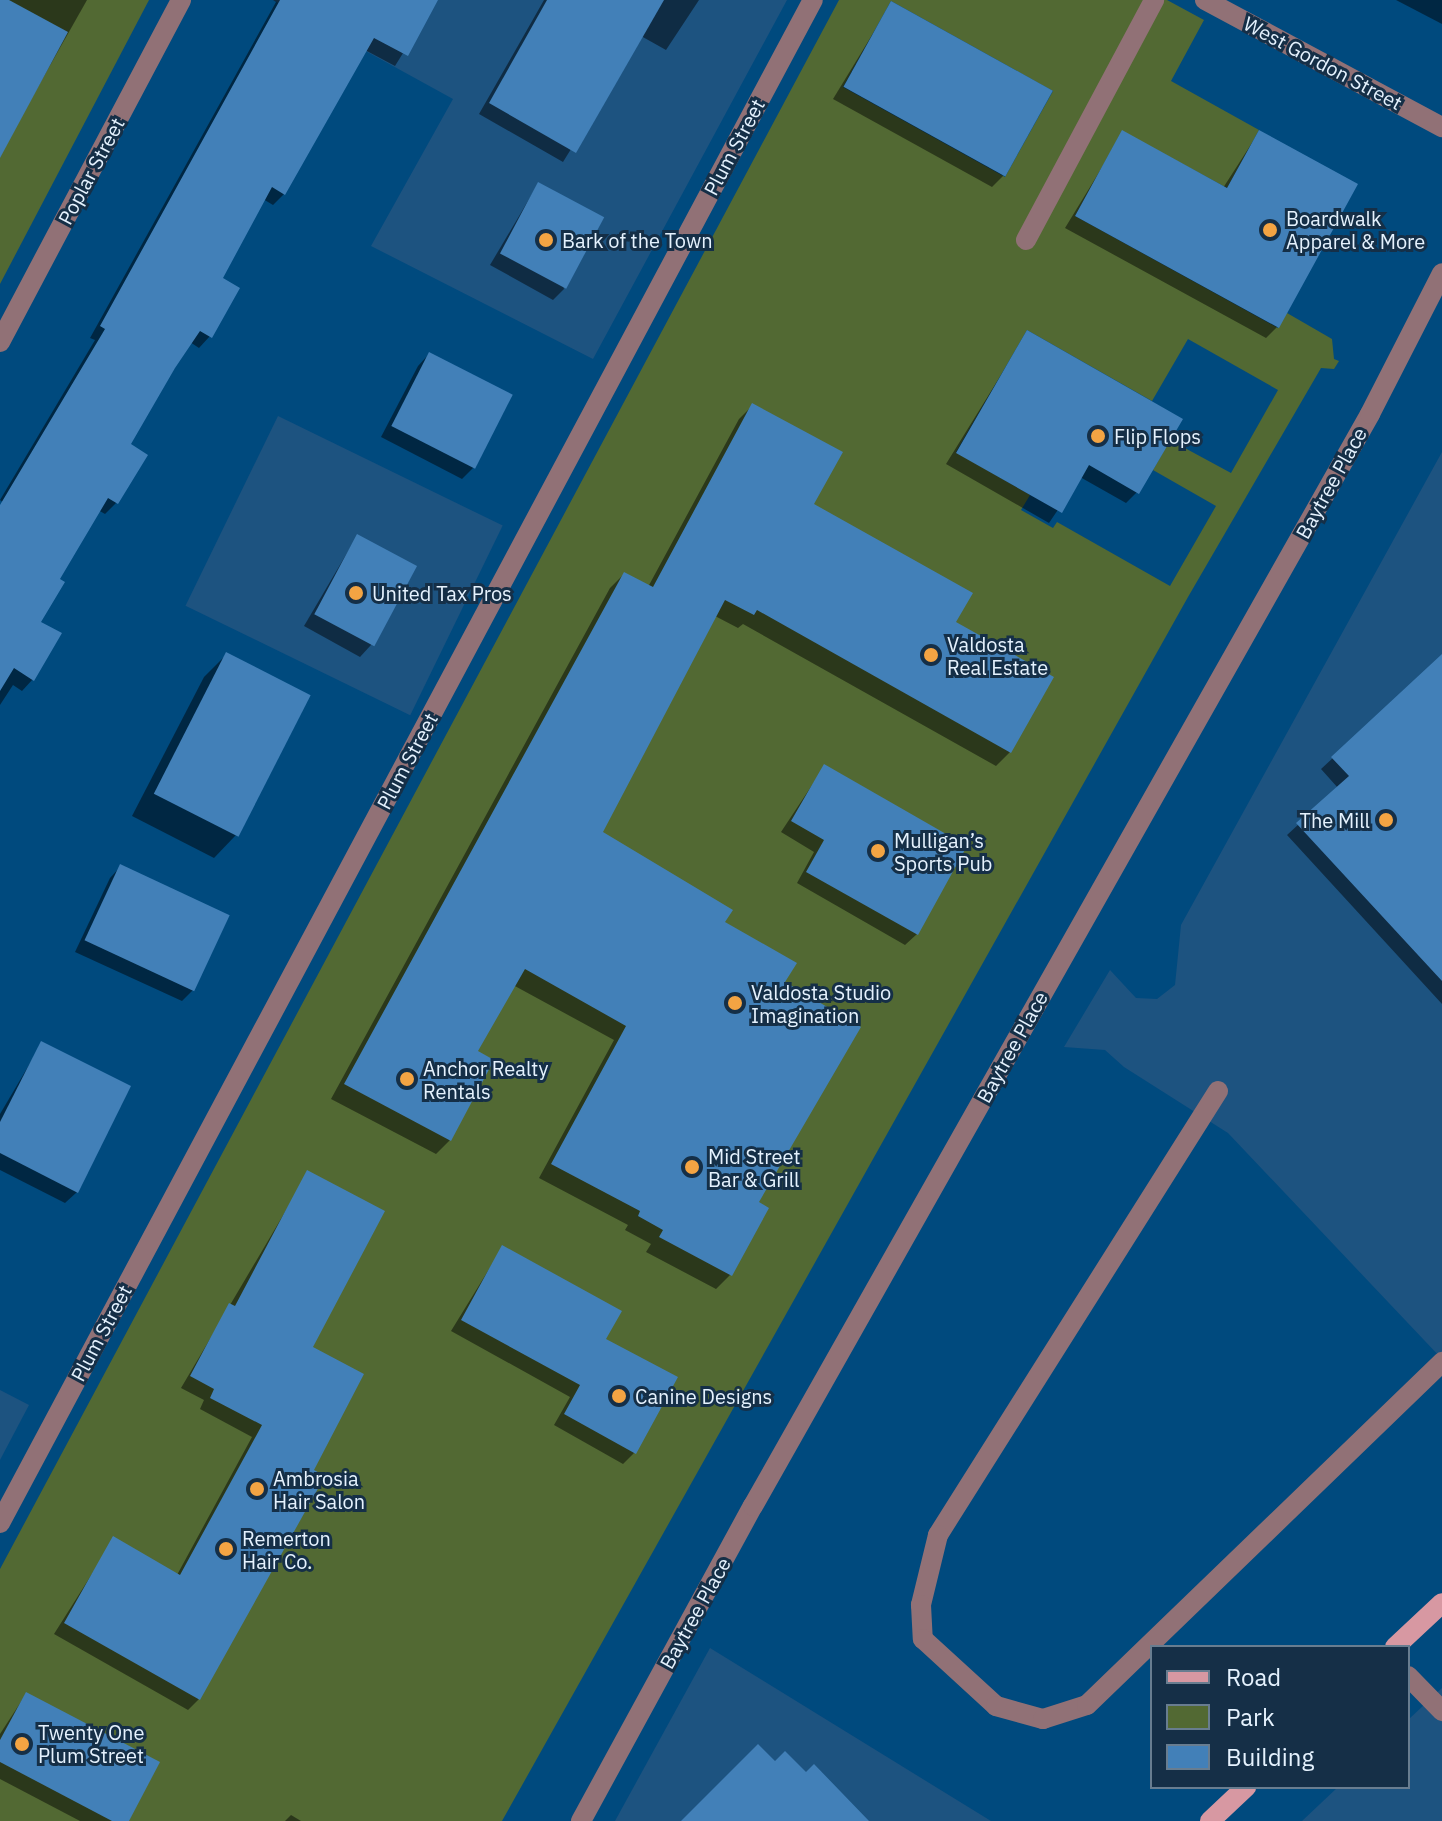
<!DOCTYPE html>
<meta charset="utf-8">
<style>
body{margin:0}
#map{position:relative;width:1442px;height:1821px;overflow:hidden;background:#004a7e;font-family:"IBM Plex Sans",sans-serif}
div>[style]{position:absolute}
.built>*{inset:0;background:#1d5380;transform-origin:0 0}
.green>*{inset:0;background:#526933}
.shadow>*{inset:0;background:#0007}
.building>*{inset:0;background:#4280b8;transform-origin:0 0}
.service>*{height:20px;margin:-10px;padding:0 10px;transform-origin:10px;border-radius:10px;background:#917176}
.minor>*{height:20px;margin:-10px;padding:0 10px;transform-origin:10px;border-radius:10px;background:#917176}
.tertiary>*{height:20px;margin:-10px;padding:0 10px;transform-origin:10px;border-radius:10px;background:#917176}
.primary>*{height:20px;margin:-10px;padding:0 10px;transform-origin:10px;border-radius:10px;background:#d798a2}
.dots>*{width:22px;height:22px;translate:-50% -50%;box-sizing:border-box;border:4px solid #152f47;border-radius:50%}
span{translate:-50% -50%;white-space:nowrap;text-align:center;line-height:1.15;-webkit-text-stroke:6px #152f47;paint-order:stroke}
.street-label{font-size:20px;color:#e5f2fe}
.poi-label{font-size:20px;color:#e5f2fe}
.left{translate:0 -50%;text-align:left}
.right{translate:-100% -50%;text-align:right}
.legend{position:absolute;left:1150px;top:1645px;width:260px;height:144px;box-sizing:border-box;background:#152f47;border:2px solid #687d90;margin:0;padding:10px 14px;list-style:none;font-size:24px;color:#e5f2fe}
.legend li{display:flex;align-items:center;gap:16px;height:40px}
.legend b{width:40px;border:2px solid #687d90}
</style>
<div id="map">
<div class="built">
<i style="clip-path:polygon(273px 0,787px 0,593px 359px,371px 246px,453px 99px)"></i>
<i style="left:278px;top:416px;width:250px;height:211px;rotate:26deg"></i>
<i style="clip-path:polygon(1442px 452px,1442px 1359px,1228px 1133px,1124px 1067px,1105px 1050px,1064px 1047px,1110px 970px,1136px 998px,1157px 999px,1175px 985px,1181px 925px)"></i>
<i style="clip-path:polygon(0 1390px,29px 1405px,0 1460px)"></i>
<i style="clip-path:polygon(710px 1648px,991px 1821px,615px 1821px)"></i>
<i style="clip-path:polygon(1442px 1688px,1442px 1821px,1302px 1821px,1338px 1787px,1408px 1787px,1408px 1720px)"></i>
</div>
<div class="green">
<i style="clip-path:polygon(0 0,149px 0,0 284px)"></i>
<i style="clip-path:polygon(evenodd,839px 0,1167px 0,1204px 20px,1171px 81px,1259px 130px,1227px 188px,1122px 131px,1075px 216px,1278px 328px,1287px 313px,1332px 339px,1334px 359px,1339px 361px,1334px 369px,1321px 368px,1188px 597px,502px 1821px,0 1821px,0 1569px,839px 0,891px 1px,1053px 91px,1005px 177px,843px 87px,891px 1px,839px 0,1027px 330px,1152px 401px,1188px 339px,1278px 390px,1231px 473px,1170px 440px,1153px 470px,1216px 506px,1170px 586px,1057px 522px,1053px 528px,1021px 510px,1030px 495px,956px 452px,1027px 330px)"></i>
</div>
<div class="shadow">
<i style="clip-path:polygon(0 0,87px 0,0 154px)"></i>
<i style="clip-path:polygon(273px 0,436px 0,395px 66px,365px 50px,284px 194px,273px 205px,263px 199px,221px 278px,210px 336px,199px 348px,190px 342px,128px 445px,116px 503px,105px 514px,98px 510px,57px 580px,39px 622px,33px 679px,22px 691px,13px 685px,0 705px,0 528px,11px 508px,0 500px,95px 340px,90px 338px,276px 2px)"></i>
<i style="clip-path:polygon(544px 0,699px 0,666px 50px,641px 36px,563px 162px,479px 114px)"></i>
<i style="clip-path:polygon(1396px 0,1442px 0,1442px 24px)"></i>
<i style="clip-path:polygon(891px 4px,1003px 176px,992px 187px,833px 99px)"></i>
<i style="clip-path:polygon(1259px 132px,1355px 185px,1277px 327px,1266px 338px,1065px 228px,1123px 133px,1223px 188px)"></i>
<i style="clip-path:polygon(538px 184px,564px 289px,553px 300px,490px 265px)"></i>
<i style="clip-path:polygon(1027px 333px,1137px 492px,1126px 503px,1080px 477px,1049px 523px,946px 464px)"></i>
<i style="clip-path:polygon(429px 354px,473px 468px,462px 479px,381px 437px,418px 366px)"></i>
<i style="clip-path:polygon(753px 405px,812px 505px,954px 622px,1010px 752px,996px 766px,743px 624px,738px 628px,715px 616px,600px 833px,723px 922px,783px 982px,756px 1203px,730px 1275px,716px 1289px,646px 1252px,651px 1244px,625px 1230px,628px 1225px,539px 1178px,614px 1040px,513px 985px,475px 1052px,450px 1140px,436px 1154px,331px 1099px,610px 588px,624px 574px,648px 587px,739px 419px)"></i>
<i style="clip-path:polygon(357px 536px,371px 645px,360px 657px,304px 626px)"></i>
<i style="clip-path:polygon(227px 654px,236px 835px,214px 858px,132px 816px,204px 677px)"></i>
<i style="clip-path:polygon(1442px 657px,1442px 1004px,1287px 835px,1338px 788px,1321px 769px)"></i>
<i style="clip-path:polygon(824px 767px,917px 934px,905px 945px,797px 883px,814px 852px,781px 832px)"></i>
<i style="clip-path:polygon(121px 866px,228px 916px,193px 990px,182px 1001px,75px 952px,110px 878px)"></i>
<i style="clip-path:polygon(42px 1043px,77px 1192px,65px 1203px,0 1170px,0 1114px)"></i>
<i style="clip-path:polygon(308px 1173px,310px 1348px,199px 1699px,188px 1710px,54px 1634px,114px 1539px,177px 1575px,252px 1437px,200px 1409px,204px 1400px,181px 1388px)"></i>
<i style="clip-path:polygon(502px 1248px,603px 1340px,634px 1453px,623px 1464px,554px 1425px,570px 1397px,451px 1331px)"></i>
<i style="clip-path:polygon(26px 1694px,127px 1821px,80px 1821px,0 1779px,0 1734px)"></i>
<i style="clip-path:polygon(291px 1815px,301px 1821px,285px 1821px)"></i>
</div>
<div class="building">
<i style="clip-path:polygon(0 0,9px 0,68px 32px,0 158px)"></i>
<i style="clip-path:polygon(280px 0,438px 0,408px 56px,374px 38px,285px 195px,272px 187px,223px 278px,240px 288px,212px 338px,200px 331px,175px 368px,131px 444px,148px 455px,118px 504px,108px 498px,60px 579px,65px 582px,41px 622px,62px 633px,34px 681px,14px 668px,0 691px,0 505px,105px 329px,100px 326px)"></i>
<i style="clip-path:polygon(547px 0,664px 0,576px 153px,489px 103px)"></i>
<i style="left:891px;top:1px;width:185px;height:98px;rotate:29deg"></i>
<i style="clip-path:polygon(1122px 130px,1227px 188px,1259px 130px,1358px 184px,1279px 328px,1075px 216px)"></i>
<i style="left:538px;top:182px;width:75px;height:81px;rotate:28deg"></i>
<i style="clip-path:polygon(1027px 330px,1183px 419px,1139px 494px,1089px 465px,1062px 513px,956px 453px)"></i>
<i style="left:429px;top:352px;width:94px;height:83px;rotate:27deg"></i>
<i style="clip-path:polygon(752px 403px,843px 452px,814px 504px,973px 593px,956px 622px,1054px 677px,1011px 753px,757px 610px,754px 615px,725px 600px,603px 832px,733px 910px,725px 922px,797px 963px,785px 982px,861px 1027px,759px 1202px,769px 1208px,732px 1276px,659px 1237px,663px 1230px,638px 1216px,640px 1211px,551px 1164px,626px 1026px,525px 969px,478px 1051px,494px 1060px,451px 1141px,344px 1084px,624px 572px,653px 587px)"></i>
<i style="left:357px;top:534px;width:68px;height:91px;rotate:28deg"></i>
<i style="left:226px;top:652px;width:95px;height:159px;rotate:27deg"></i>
<i style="clip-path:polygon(1442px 654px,1442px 981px,1296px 823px,1349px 776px,1331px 757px)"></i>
<i style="clip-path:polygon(824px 764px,967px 846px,918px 935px,806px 872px,824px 840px,791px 821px)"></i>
<i style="left:120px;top:864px;width:121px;height:84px;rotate:25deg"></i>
<i style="clip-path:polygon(41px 1041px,131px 1086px,78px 1193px,0 1153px,0 1122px)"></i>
<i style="clip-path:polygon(307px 1170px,385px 1211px,313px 1347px,364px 1374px,314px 1470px,325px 1476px,200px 1700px,64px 1623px,113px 1536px,180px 1575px,262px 1425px,210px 1398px,214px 1389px,190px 1376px,229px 1303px,235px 1306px)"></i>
<i style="clip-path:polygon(502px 1245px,622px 1311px,606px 1339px,678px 1377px,636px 1454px,564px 1414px,580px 1385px,461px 1320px)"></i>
<i style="clip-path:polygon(26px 1692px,160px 1762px,129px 1821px,112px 1821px,0 1762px,0 1740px)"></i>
<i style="clip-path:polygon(758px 1744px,775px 1761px,785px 1751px,806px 1772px,814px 1764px,869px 1821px,681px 1821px)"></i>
</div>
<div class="service">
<i style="left:1026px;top:240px;width:272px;rotate:-61.9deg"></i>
<i style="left:1218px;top:1091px;width:525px;rotate:122.24deg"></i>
<i style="left:938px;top:1535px;width:72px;rotate:103.7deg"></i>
<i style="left:921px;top:1605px;width:34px;rotate:87deg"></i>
<i style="left:923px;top:1639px;width:99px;rotate:42.5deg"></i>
<i style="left:996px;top:1706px;width:49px;rotate:15.5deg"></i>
<i style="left:1043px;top:1719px;width:46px;rotate:-17.7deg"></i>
<i style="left:1087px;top:1705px;width:494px;rotate:-44deg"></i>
</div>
<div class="minor">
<i style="left:0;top:342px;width:387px;rotate:-62.1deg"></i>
<i style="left:0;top:1523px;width:1726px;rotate:-61.91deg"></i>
<i style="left:1408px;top:1676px;width:49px;rotate:45.8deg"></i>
</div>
<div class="tertiary">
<i style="left:1205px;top:0;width:269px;rotate:28.2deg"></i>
<i style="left:581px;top:1821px;width:359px;rotate:-61.4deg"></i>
<i style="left:753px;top:1506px;width:1254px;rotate:-60.53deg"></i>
<i style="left:1370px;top:414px;width:158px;rotate:-62.9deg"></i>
</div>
<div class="primary">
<i style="left:1395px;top:1647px;width:64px;rotate:-43.1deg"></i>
<i style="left:1210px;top:1821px;width:50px;rotate:-43.4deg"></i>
</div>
<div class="dots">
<i style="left:1270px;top:230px;background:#f3a443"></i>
<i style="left:546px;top:240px;background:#f3a443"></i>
<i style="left:1098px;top:436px;background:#f3a443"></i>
<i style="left:356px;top:593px;background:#f3a443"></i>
<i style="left:931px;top:655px;background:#f3a443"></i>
<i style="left:1386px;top:820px;background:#f3a443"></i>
<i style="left:878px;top:851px;background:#f3a443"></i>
<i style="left:735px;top:1003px;background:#f3a443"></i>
<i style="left:407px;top:1079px;background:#f3a443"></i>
<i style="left:692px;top:1167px;background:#f3a443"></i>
<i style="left:619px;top:1396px;background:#f3a443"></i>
<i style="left:257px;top:1489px;background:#f3a443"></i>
<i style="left:226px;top:1549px;background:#f3a443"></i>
<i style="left:22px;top:1744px;background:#f3a443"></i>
</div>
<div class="street-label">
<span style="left:1323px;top:63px;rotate:28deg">West Gordon Street</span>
<span style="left:734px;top:147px;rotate:-62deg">Plum Street</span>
<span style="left:91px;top:171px;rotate:-62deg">Poplar Street</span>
<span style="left:1331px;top:483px;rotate:-61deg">Baytree Place</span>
<span style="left:407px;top:761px;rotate:-62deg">Plum Street</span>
<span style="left:1012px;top:1047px;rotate:-61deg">Baytree Place</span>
<span style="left:101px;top:1333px;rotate:-62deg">Plum Street</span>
<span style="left:695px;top:1613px;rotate:-61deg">Baytree Place</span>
</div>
<div class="poi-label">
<span class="left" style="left:1286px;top:230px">Boardwalk<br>Apparel &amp; More</span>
<span class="left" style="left:562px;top:240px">Bark of the Town</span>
<span class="left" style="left:1114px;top:436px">Flip Flops</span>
<span class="left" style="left:372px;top:593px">United Tax Pros</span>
<span class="left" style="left:947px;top:656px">Valdosta<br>Real Estate</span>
<span class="right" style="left:1370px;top:820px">The Mill</span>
<span class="left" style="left:894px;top:852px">Mulligan’s<br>Sports Pub</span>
<span class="left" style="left:751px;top:1004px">Valdosta Studio<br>Imagination</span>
<span class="left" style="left:423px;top:1080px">Anchor Realty<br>Rentals</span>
<span class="left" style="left:708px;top:1168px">Mid Street<br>Bar &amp; Grill</span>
<span class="left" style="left:635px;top:1396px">Canine Designs</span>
<span class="left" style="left:273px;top:1490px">Ambrosia<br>Hair Salon</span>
<span class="left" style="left:242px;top:1550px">Remerton<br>Hair Co.</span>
<span class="left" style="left:38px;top:1744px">Twenty One<br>Plum Street</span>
</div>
<ul class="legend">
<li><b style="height:10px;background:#d798a2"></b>Road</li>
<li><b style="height:22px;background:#526933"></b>Park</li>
<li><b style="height:22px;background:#4280b8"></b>Building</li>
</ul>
</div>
